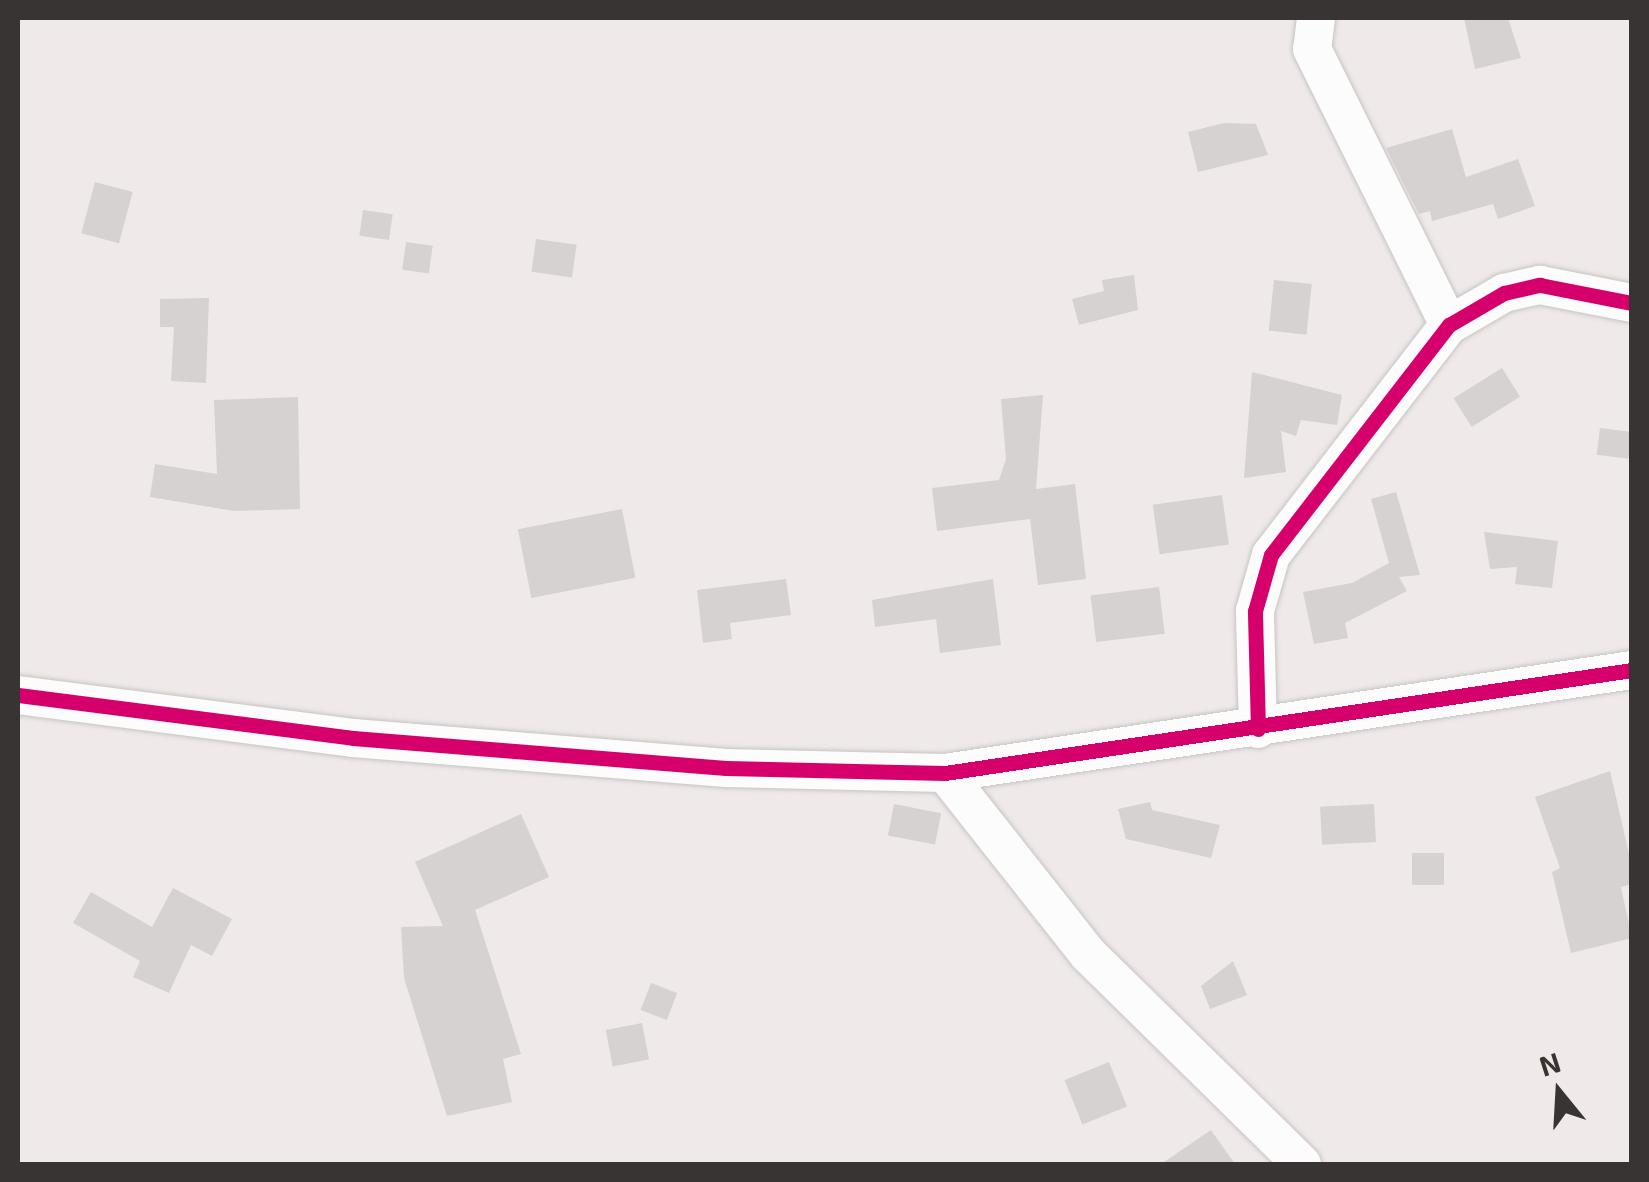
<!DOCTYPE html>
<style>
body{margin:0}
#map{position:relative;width:1649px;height:1182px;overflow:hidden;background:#efeae9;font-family:"Exo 2",sans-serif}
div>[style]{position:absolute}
.building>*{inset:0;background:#d6d2d1;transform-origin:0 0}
.roads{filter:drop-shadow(0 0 2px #c7c4c2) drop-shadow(0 0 2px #c7c4c2)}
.minor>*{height:38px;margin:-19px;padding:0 19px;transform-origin:19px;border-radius:19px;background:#fdfcfc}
.cycleway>*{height:15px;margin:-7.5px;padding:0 7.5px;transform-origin:7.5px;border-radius:7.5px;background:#d6006c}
span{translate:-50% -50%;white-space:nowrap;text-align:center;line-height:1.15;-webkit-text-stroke:10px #f2e8e6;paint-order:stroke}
.frame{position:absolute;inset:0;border:20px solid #383433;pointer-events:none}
.north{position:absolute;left:1509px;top:1042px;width:100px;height:100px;-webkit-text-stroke:8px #f2e8e6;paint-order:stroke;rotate:342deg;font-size:28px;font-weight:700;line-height:40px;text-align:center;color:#383433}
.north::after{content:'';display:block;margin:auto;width:35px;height:45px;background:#383433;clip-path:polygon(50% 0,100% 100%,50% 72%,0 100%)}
</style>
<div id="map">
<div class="building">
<i style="clip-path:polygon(1464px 18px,1508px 18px,1521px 58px,1475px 69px)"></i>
<i style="clip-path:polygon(1224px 123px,1256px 124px,1268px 155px,1198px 172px,1188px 132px)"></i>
<i style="clip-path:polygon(1452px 129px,1466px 177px,1518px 159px,1535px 206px,1498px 219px,1493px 204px,1432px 221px,1430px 211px,1419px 214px,1386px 148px)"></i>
<i style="left:95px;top:182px;width:39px;height:53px;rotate:15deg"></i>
<i style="left:363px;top:210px;width:30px;height:26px;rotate:8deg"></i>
<i style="left:536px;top:239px;width:41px;height:33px;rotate:8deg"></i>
<i style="left:406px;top:242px;width:27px;height:28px;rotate:8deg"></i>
<i style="clip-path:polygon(1134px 275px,1138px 310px,1079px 325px,1072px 299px,1104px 291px,1102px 280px)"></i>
<i style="left:1274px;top:280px;width:38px;height:51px;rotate:6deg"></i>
<i style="clip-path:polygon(209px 298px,206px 383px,171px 381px,174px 327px,160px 327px,160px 299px)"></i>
<i style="left:1502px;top:368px;width:34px;height:57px;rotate:58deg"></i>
<i style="clip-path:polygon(1252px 372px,1342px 395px,1337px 425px,1301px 420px,1296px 436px,1281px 431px,1286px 472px,1244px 478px)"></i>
<i style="clip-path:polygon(1043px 395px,1036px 489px,1075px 484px,1086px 579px,1038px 585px,1030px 519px,937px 531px,932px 488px,999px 480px,1006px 459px,1001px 399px)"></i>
<i style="clip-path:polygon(298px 397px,300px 509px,234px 511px,150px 497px,155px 464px,217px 474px,214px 400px)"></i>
<i style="left:1600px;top:428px;width:32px;height:27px;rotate:7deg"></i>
<i style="clip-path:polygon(1396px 492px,1420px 575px,1399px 577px,1407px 591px,1345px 623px,1348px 638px,1314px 644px,1303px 592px,1352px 583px,1389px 563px,1371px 499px)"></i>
<i style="left:1222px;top:495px;width:50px;height:70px;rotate:82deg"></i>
<i style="left:622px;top:509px;width:70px;height:106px;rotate:79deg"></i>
<i style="clip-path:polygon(1484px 532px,1558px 541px,1552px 588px,1515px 584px,1517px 567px,1490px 569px)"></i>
<i style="clip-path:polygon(786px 579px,791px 615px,730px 623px,732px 639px,703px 643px,697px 590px)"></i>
<i style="clip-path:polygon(993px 579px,1001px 645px,940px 653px,936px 619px,875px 627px,872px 600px)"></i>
<i style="left:1159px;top:587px;width:47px;height:69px;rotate:83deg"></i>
<i style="clip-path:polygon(1610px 771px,1632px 867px,1632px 884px,1621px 887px,1632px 938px,1571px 953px,1552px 872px,1560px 868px,1535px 797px)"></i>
<i style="clip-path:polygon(1150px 802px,1152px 810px,1220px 825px,1211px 858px,1126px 839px,1118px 809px)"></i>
<i style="left:894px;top:804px;width:48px;height:32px;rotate:11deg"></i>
<i style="left:1374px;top:804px;width:38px;height:54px;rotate:87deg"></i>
<i style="clip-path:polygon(521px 814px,549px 877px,475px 910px,521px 1054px,503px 1059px,512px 1102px,447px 1116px,404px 978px,401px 927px,443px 926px,415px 862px)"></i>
<i style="left:1444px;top:853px;width:32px;height:32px;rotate:90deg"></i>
<i style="clip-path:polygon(173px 888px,232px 919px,212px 956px,191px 945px,169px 993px,133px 977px,140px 961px,73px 923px,91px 892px,152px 927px)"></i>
<i style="clip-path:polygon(1233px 961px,1247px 995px,1210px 1009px,1201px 986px)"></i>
<i style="left:651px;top:983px;width:28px;height:29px;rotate:21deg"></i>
<i style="left:642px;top:1023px;width:37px;height:37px;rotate:79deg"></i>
<i style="left:1109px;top:1062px;width:48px;height:48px;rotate:68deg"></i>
<i style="clip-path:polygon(1211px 1130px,1235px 1164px,1161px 1164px)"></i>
</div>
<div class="roads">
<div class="minor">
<i style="left:1316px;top:18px;width:31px;rotate:97deg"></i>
<i style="left:1312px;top:49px;width:308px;rotate:63.6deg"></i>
<i style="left:18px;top:695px;width:338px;rotate:7.3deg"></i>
<i style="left:353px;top:738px;width:374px;rotate:4.6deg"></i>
<i style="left:726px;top:768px;width:219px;rotate:1.3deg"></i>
<i style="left:945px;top:773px;width:695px;rotate:-8.53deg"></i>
<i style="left:1258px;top:729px;width:118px;rotate:-91.5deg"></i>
<i style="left:1255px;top:611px;width:58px;rotate:-74.1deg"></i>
<i style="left:1271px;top:555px;width:291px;rotate:-52.3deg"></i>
<i style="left:1449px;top:325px;width:64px;rotate:-30.2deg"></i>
<i style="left:1504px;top:293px;width:37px;rotate:-13deg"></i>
<i style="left:1540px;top:285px;width:94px;rotate:11.1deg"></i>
<i style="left:945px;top:773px;width:231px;rotate:51.7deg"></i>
<i style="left:1088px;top:954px;width:300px;rotate:44.5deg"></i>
</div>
</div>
<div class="cycleway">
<i style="left:18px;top:695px;width:338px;rotate:7.3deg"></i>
<i style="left:353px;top:738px;width:374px;rotate:4.6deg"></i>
<i style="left:726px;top:768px;width:219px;rotate:1.3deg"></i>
<i style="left:945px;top:773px;width:695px;rotate:-8.53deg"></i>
<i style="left:1258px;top:729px;width:118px;rotate:-91.5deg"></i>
<i style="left:1255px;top:611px;width:58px;rotate:-74.1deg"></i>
<i style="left:1271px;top:555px;width:291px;rotate:-52.3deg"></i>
<i style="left:1449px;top:325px;width:64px;rotate:-30.2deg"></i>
<i style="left:1504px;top:293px;width:37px;rotate:-13deg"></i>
<i style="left:1540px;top:285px;width:94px;rotate:11.1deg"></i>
</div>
<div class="frame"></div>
<div class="north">N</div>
</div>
